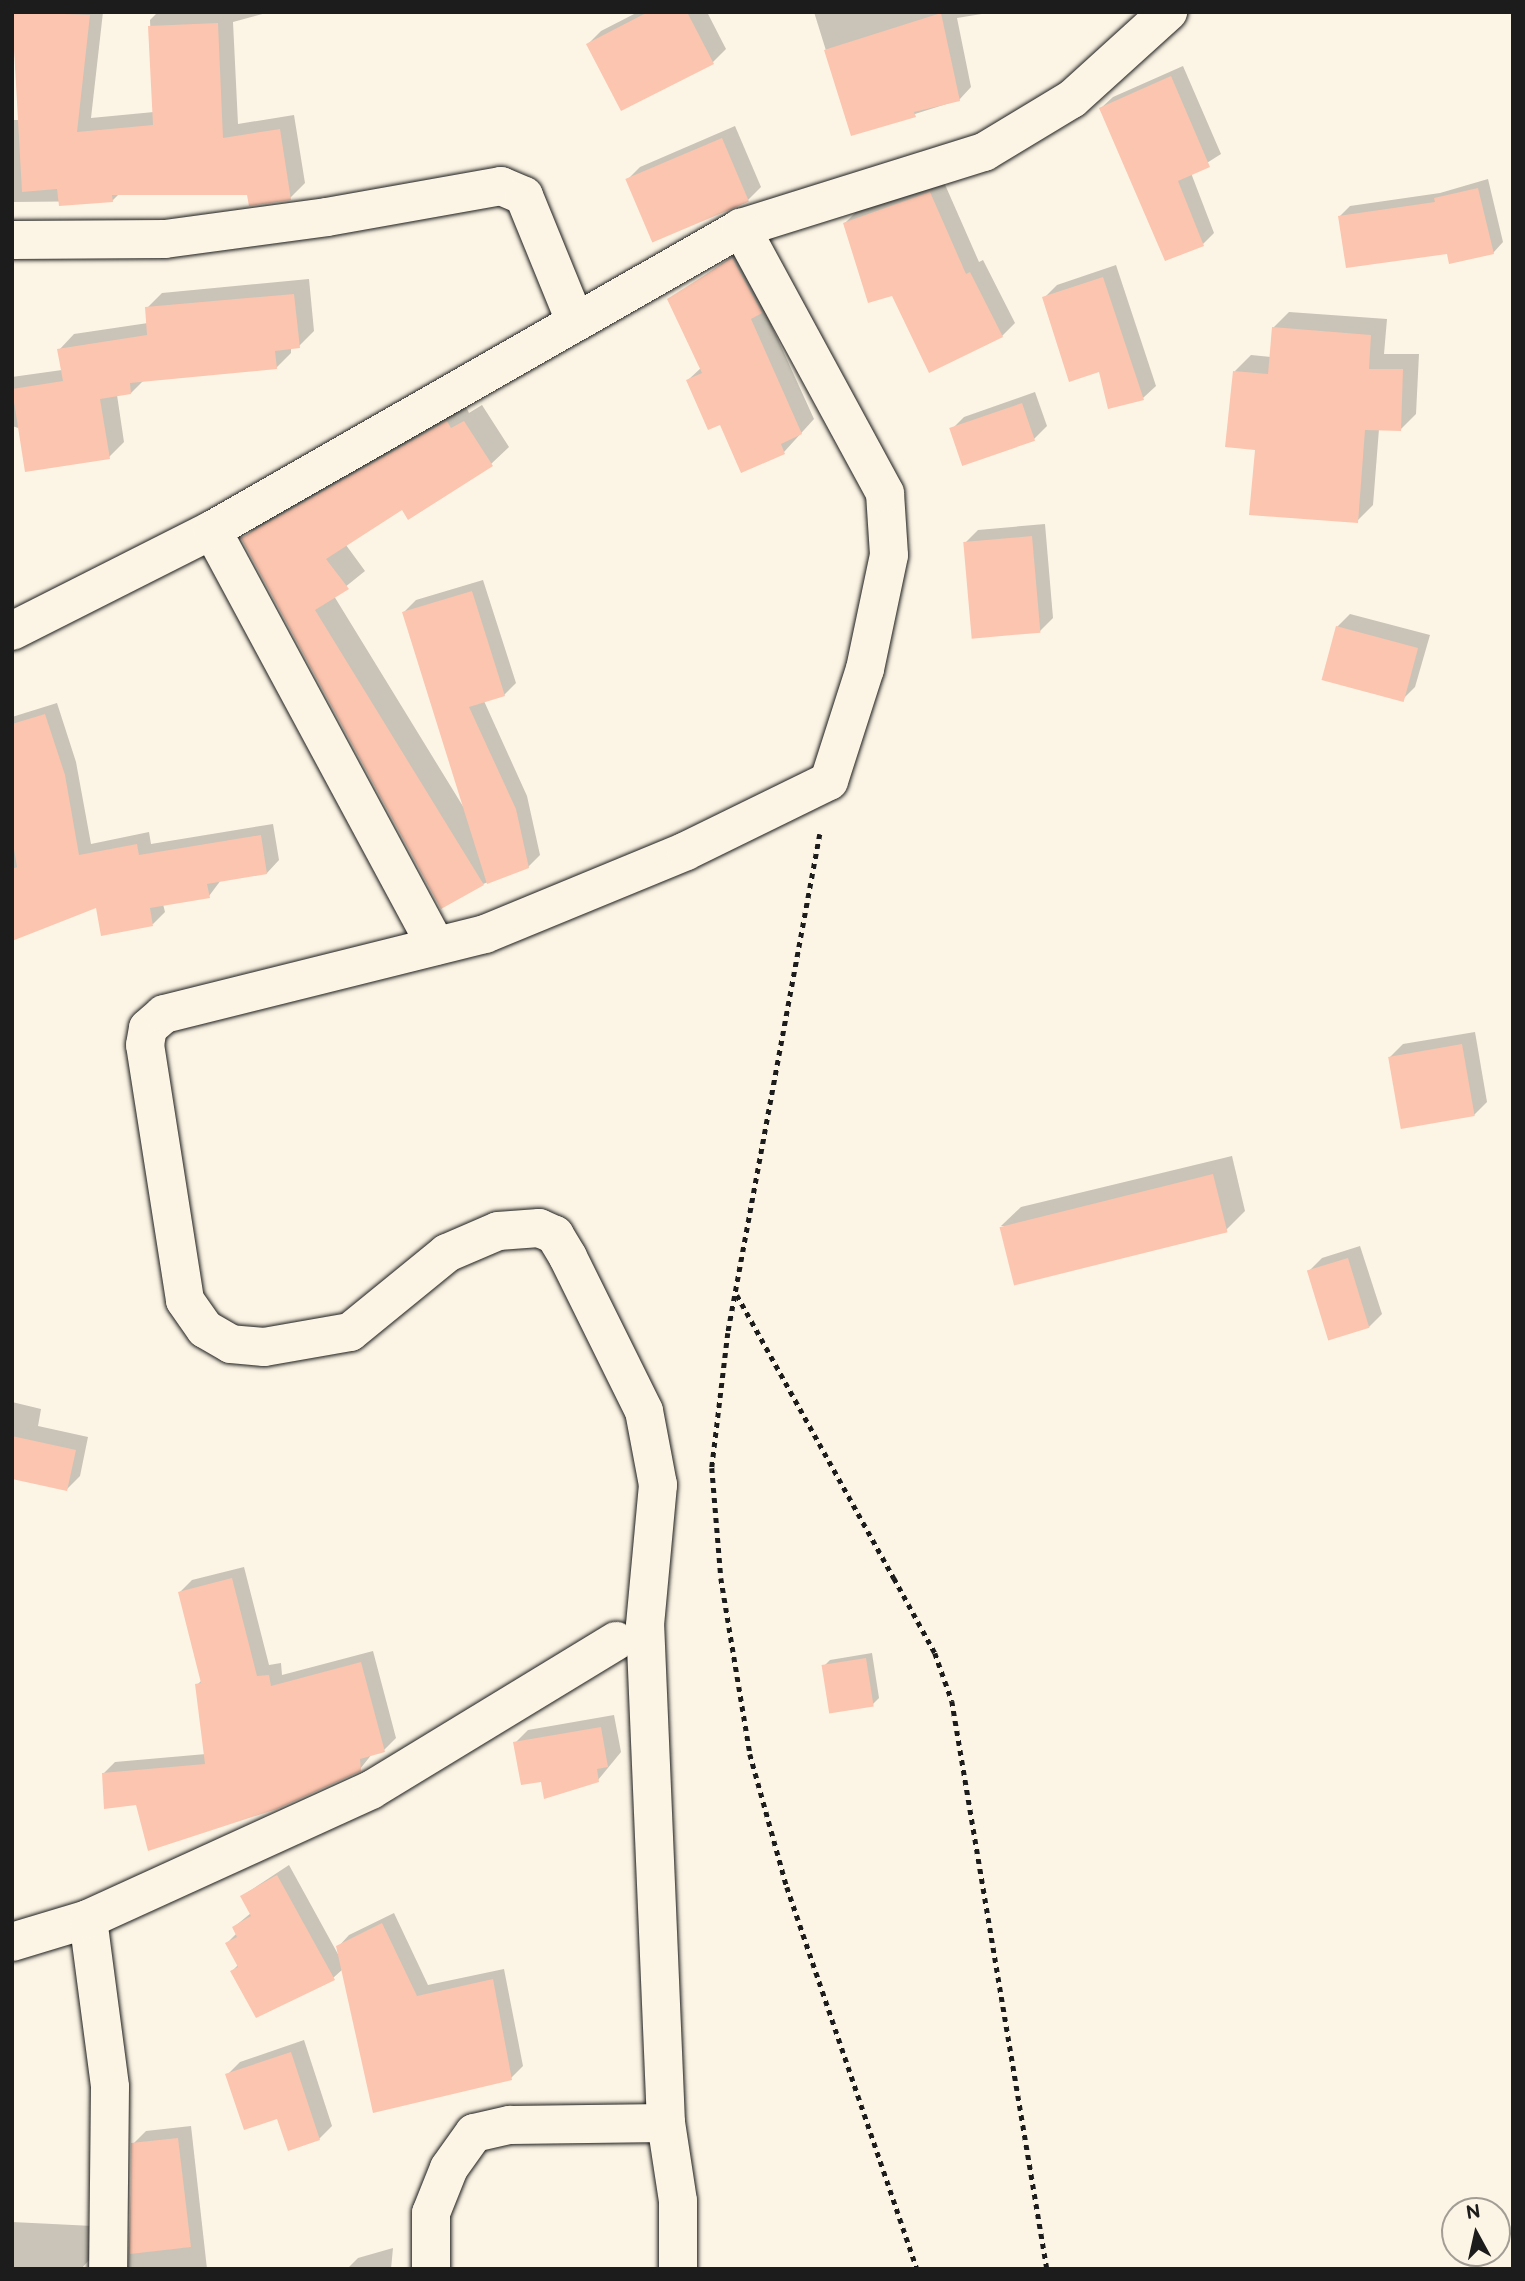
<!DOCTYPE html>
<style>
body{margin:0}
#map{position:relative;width:1525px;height:2281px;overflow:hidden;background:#fcf5e5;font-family:"Balsamiq Sans",sans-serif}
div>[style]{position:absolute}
.shadow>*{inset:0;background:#0003}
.building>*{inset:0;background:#fcc5af;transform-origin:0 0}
.path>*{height:4.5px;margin-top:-2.25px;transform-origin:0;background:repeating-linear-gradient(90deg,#1c1c1c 0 5px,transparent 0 10px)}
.roads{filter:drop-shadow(0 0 2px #1c1c1c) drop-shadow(0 0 2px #1c1c1c)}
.minor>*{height:38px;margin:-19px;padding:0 19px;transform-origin:19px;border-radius:19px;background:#fcf5e5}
span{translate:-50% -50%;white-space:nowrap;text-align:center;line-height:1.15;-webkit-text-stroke:7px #fcf5e5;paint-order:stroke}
.frame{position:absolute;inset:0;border:14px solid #1c1c1c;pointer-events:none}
.north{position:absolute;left:1441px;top:2197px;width:70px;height:70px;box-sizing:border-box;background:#fcf5e5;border:2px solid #a29e95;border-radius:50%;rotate:352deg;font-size:19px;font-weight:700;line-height:28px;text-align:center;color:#1c1c1c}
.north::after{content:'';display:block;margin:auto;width:24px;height:32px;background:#1c1c1c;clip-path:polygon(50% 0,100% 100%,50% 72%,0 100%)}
</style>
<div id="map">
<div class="shadow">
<i style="clip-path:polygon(12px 12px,103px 12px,91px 118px,154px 112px,150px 20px,158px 12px,270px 12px,233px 22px,238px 124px,294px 115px,305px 183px,290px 198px,248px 193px,119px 194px,112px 201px,12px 202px,12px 120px,19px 120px)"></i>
<i style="clip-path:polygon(638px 12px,707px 12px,726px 49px,713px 62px,622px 109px,588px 44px,601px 31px)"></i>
<i style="clip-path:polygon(814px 12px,994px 12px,957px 18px,971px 87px,959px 100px,852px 134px)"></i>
<i style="clip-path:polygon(1183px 66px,1221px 154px,1191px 173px,1214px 233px,1203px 244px,1101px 108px,1113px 97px)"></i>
<i style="clip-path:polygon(735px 126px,761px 187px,748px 200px,627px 180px,640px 167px)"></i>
<i style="clip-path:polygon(1488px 179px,1503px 242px,1493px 253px,1340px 216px,1350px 206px,1440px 193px)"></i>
<i style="clip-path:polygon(943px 180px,979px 262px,983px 260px,1015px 323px,1002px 336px,893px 294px,845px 223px,858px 210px)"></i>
<i style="clip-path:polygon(746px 247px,764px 309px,814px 419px,784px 452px,721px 422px,688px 380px,702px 367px,669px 300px)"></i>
<i style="clip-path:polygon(1116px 265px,1156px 386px,1143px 398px,1101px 370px,1044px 298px,1057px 285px)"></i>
<i style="clip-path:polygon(309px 279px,314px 331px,299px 346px,291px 347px,291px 353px,276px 368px,144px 380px,131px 393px,117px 395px,124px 442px,109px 457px,12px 426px,12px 377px,62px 370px,59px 350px,74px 334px,148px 323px,147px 308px,162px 293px)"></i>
<i style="clip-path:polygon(1289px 312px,1387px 319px,1384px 354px,1419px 354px,1416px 414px,1400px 430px,1379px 429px,1373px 505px,1357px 521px,1256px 449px,1235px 371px,1251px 355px,1271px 357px,1273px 328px)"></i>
<i style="clip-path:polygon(1035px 392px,1047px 426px,1034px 439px,951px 430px,964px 417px)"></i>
<i style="clip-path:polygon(465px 405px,469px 413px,482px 405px,509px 447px,491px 464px,402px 508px,346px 545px,365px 571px,334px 596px,464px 808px,404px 612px,416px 600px,483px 580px,516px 683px,504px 695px,484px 701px,527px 796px,540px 855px,528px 867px,483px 884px,244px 539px,261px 521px)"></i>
<i style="clip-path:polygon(1045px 524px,1053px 618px,1040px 631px,965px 543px,978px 530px)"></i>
<i style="clip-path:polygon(1350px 614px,1430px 635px,1415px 687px,1402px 700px,1337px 627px)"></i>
<i style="clip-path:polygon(57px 703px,76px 762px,91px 844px,149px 832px,151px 844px,273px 824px,279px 860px,267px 873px,221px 880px,209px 896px,163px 904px,165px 912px,153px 924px,97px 905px,12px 939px,12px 717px)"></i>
<i style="clip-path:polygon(1475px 1032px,1487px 1102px,1474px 1115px,1390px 1057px,1403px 1044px)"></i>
<i style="clip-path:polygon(1232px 1156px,1245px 1211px,1226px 1230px,1001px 1226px,1021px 1207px)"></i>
<i style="clip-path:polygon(1360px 1246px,1382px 1314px,1369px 1327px,1309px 1271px,1322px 1258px)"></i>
<i style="clip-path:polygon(12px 1402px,41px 1409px,38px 1426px,88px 1437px,80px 1476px,67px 1489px,12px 1477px)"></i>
<i style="clip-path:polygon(244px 1567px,269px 1665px,281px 1663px,282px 1675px,373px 1651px,396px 1738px,384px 1750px,372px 1754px,360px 1769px,138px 1804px,103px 1774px,115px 1762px,206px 1754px,197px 1685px,202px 1680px,180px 1592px,192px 1580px)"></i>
<i style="clip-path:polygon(872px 1653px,879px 1698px,873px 1704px,824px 1666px,830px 1660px)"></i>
<i style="clip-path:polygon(614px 1715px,621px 1752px,598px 1780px,543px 1780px,515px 1743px,528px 1730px)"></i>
<i style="clip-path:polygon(289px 1865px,339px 1956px,338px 1947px,349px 1935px,394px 1913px,428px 1985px,504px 1969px,523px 2066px,511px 2078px,343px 1969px,333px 1978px,232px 1971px,239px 1964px,227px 1943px,237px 1933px,234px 1927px,251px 1913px,242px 1896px)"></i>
<i style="clip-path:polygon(304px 2040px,332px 2126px,319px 2139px,279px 2117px,227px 2075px,240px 2062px)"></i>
<i style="clip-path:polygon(191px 2126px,207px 2269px,128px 2269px,133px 2144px,146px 2131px)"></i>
<i style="clip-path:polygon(12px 2222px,93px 2226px,91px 2258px,81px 2269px,12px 2269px)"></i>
<i style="clip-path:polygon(393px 2248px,391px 2269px,347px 2269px,358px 2258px)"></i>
</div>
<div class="building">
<i style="clip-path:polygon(12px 12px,90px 15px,77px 132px,153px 125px,148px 26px,218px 23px,223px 138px,280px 129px,291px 200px,249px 206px,247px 195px,112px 195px,113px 202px,59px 206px,57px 189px,22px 192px)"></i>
<i style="clip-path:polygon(648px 12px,687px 12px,714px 64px,621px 111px,586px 44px)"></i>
<i style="clip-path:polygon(941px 13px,960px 101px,914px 112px,916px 117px,851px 136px,824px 50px)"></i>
<i style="clip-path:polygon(1171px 76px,1210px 167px,1178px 181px,1204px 246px,1165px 261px,1099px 108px)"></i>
<i style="left:722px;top:138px;width:69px;height:105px;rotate:67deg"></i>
<i style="clip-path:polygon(1478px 188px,1494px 254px,1449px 264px,1447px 254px,1346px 268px,1338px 216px,1435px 202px,1434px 198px)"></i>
<i style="clip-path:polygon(930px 192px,966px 274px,970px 272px,1003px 337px,929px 373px,892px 296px,868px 303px,843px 223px)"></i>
<i style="clip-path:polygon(732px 258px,762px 313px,751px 319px,802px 434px,781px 444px,785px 454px,741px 473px,720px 425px,708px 430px,686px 380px,702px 373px,667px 299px)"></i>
<i style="clip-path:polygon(1103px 277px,1144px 400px,1108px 409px,1099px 372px,1069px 382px,1042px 297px)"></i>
<i style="clip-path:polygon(294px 294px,300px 348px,275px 351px,277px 369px,130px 383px,131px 394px,100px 399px,110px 459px,25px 472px,12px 389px,63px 381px,57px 349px,147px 335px,145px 307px)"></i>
<i style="clip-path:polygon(1272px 327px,1371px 335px,1369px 369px,1403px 369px,1401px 431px,1365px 430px,1358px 523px,1249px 515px,1255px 450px,1225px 447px,1233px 371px,1268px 374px)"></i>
<i style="left:1022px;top:403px;width:40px;height:77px;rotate:71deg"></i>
<i style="clip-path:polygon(447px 421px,451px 428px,464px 421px,493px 466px,408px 520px,402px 510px,326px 559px,349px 589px,315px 610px,484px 885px,441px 909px,241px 538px)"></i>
<i style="left:1032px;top:536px;width:97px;height:69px;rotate:85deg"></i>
<i style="clip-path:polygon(472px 591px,505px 696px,469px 707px,516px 809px,529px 868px,487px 884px,402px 612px)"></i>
<i style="left:1336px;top:626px;width:85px;height:56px;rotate:15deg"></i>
<i style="clip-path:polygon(45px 714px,65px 775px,79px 855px,137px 844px,139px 855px,261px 835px,267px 874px,207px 884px,210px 898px,150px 908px,153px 926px,101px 936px,96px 908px,12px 941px,12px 869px,17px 867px,12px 837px,12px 724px)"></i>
<i style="left:1462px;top:1044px;width:73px;height:75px;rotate:80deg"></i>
<i style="left:1213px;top:1174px;width:60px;height:220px;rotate:76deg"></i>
<i style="left:1348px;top:1258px;width:73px;height:43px;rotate:73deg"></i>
<i style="clip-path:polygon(12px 1436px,76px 1450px,67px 1491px,12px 1479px)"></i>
<i style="clip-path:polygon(232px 1578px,257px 1676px,269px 1675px,271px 1686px,361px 1662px,385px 1752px,360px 1759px,361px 1771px,277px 1809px,148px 1851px,136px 1805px,104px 1809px,102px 1773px,205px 1764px,195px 1684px,201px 1683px,178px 1592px)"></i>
<i style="left:866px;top:1658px;width:49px;height:45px;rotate:81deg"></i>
<i style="clip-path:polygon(601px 1727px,608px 1767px,597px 1769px,599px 1782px,544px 1799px,541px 1782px,521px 1785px,513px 1742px)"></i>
<i style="clip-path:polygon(277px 1875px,335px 1980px,256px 2018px,230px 1971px,238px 1967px,225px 1943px,237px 1937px,232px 1927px,251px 1916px,240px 1896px)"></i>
<i style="clip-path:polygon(382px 1923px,417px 1996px,493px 1979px,512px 2080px,373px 2113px,336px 1946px)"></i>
<i style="clip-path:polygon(291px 2052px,320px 2140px,288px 2151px,277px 2119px,244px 2130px,225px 2074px)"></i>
<i style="clip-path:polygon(178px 2138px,191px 2247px,130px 2254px,131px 2143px)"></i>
</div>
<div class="path">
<i style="left:820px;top:834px;width:507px;rotate:100.45deg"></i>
<i style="left:728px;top:1333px;width:136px;rotate:96.8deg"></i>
<i style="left:712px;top:1468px;width:110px;rotate:85.3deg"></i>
<i style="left:721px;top:1578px;width:178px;rotate:80.6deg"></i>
<i style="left:750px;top:1754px;width:138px;rotate:74.5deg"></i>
<i style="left:787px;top:1887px;width:404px;rotate:71.2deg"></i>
<i style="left:737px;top:1295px;width:324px;rotate:61deg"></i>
<i style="left:894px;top:1578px;width:85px;rotate:61.3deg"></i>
<i style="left:935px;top:1653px;width:51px;rotate:70.5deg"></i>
<i style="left:952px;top:1701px;width:576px;rotate:80.5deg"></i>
</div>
<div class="roads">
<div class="minor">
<i style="left:12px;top:240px;width:153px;rotate:-0.4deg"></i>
<i style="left:165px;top:239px;width:163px;rotate:-7.7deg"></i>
<i style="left:327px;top:217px;width:177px;rotate:-10.1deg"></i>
<i style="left:501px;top:186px;width:25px;rotate:23deg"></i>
<i style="left:524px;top:196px;width:135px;rotate:67.8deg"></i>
<i style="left:212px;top:530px;width:472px;rotate:61.7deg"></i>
<i style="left:12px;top:631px;width:224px;rotate:-26.8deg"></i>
<i style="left:212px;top:530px;width:609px;rotate:-29.72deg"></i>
<i style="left:741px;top:228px;width:255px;rotate:-17.4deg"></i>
<i style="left:984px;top:152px;width:103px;rotate:-31.1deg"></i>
<i style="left:1072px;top:99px;width:130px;rotate:-42.2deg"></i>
<i style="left:88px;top:1919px;width:169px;rotate:82.5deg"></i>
<i style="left:110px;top:2087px;width:182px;rotate:90.6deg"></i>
<i style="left:12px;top:1942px;width:79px;rotate:-16.8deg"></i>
<i style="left:88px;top:1919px;width:311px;rotate:-24.5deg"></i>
<i style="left:371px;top:1790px;width:287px;rotate:-31.3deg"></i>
<i style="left:431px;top:2269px;width:56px;rotate:-90deg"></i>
<i style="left:431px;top:2213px;width:48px;rotate:-68.2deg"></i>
<i style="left:449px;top:2168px;width:43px;rotate:-54.5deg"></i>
<i style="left:474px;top:2133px;width:37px;rotate:-13deg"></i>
<i style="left:510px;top:2125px;width:156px;rotate:-0.7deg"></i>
<i style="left:678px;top:2269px;width:68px;rotate:-90deg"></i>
<i style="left:678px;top:2201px;width:79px;rotate:-98.7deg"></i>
<i style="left:666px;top:2123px;width:498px;rotate:-92.4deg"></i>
<i style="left:645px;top:1625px;width:141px;rotate:-84.7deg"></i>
<i style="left:658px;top:1485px;width:75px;rotate:-100.7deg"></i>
<i style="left:644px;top:1411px;width:172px;rotate:-116.3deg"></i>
<i style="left:568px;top:1257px;width:26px;rotate:-121deg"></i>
<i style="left:555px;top:1235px;width:17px;rotate:-156deg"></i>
<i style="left:539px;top:1228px;width:41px;rotate:175.8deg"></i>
<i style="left:498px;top:1231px;width:56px;rotate:156.7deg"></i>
<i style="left:447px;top:1253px;width:125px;rotate:140.8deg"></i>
<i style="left:350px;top:1332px;width:87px;rotate:170.1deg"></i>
<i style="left:264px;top:1347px;width:33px;rotate:-175deg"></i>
<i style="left:231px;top:1344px;width:30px;rotate:-150deg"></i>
<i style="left:205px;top:1329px;width:35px;rotate:-125deg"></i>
<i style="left:185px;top:1300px;width:258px;rotate:-98.9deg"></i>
<i style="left:145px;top:1045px;width:17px;rotate:-80deg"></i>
<i style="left:148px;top:1028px;width:21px;rotate:-41deg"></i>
<i style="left:164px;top:1014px;width:331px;rotate:-14deg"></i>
<i style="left:485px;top:934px;width:217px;rotate:-22.4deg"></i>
<i style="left:686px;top:851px;width:159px;rotate:-26.1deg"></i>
<i style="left:829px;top:781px;width:118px;rotate:-72.2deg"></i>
<i style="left:865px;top:669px;width:116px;rotate:-78.1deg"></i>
<i style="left:889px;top:555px;width:62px;rotate:-93.7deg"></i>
<i style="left:885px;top:493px;width:302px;rotate:-118.5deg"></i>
</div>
</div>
<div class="frame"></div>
<div class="north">N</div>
</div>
